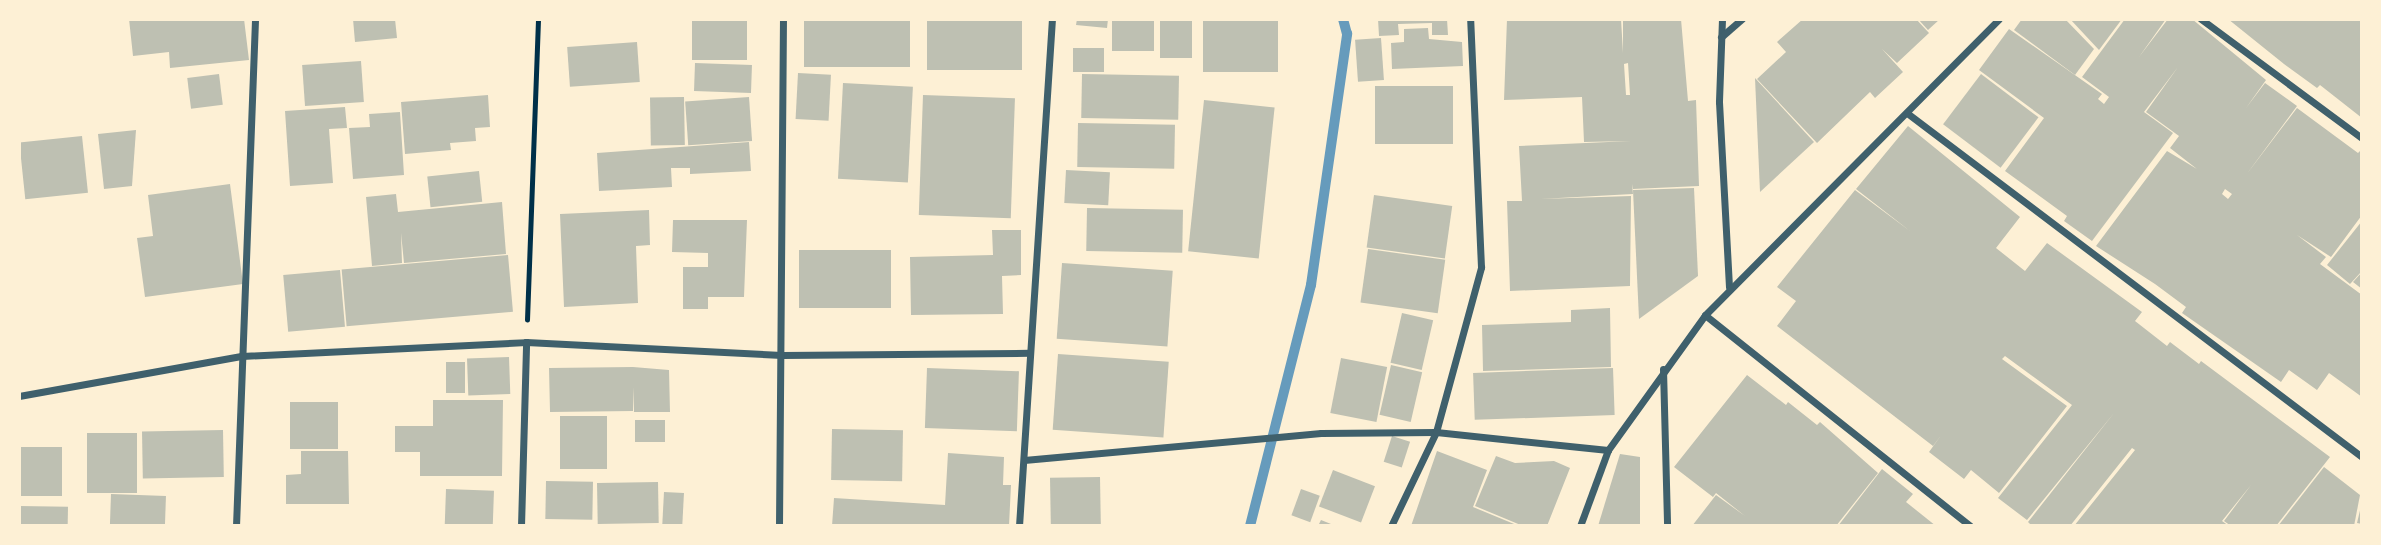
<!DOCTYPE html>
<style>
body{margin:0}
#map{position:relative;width:2381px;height:545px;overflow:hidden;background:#fdf0d5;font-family:Barlow,sans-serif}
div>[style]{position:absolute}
.stream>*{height:10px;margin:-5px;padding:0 5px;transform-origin:5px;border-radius:5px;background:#669bbc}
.building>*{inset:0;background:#bec0b2;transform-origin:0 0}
.path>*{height:4.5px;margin:-2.25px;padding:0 2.25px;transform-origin:2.25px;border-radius:2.25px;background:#003049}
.minor>*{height:7px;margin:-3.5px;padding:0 3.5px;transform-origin:3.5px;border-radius:3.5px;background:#3f606c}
span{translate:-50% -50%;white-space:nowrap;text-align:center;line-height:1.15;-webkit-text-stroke:7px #fdf0d5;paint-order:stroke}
.frame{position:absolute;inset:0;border:21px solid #fdf0d5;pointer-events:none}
</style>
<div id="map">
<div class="stream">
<i style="left:1250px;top:526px;width:249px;rotate:-75.8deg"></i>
<i style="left:1311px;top:285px;width:254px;rotate:-81.8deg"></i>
<i style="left:1347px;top:34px;width:16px;rotate:-105deg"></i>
</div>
<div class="building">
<i style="clip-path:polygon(129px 19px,244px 19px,249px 60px,170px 68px,169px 52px,133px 56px)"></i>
<i style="clip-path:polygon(353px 19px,395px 19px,397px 38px,355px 42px)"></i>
<i style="left:692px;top:19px;width:55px;height:41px"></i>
<i style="left:804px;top:19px;width:106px;height:48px"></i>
<i style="left:927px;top:19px;width:95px;height:51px"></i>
<i style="clip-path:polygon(1077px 19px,1108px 19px,1107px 28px,1076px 25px)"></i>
<i style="left:1112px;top:19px;width:42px;height:32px"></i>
<i style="left:1160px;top:19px;width:32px;height:39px"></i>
<i style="left:1203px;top:19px;width:75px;height:53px"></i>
<i style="clip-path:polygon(1378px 19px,1447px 19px,1448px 35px,1432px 35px,1432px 23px,1398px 24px,1399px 35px,1379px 36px)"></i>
<i style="clip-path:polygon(evenodd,1507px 19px,1621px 19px,1623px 53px,1623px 19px,1681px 19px,1688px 101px,1696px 100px,1699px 186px,1633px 189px,1632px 184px,1633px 194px,1540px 199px,1631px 196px,1630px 286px,1510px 291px,1507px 201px,1522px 201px,1519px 146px,1631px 141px,1584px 142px,1582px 97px,1504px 100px,1507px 19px,1628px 63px,1630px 95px,1626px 95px,1624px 64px,1628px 63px)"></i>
<i style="clip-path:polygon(1803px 19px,1916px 19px,1929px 33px,1897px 63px,1882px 49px,1903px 72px,1875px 98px,1870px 92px,1817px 143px,1757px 79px,1786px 52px,1777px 42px)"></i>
<i style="clip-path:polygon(1918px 19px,1940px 19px,1928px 30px)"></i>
<i style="clip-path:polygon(2022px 19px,2065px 19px,2094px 49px,2075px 75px,2014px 30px)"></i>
<i style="clip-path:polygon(2070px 19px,2122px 19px,2099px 50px)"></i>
<i style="clip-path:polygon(evenodd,2125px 19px,2166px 19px,2139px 57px,2168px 19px,2192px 19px,2266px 80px,2246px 108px,2265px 83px,2297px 106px,2246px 175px,2297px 108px,2358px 153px,2362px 149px,2362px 215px,2331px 257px,2297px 235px,2326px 257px,2320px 264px,2362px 295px,2362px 397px,2329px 373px,2317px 390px,2289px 370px,2281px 382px,2182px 313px,2186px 307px,2155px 284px,2096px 246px,2167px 151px,2197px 169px,2170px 148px,2179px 136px,2146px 112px,2178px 67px,2144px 112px,2173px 133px,2092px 241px,2064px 221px,2067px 216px,2005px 171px,2044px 118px,1979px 70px,2009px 29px,2102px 94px,2098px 99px,2104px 104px,2109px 97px,2082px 77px,2125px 19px,2225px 189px,2232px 194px,2228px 199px,2222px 194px,2225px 189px)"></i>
<i style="clip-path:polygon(2228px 19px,2362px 19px,2362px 118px,2320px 85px,2317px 88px,2284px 64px)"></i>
<i style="clip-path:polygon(1428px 28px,1429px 39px,1462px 42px,1463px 66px,1392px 69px,1391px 43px,1404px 42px,1404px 29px)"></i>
<i style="left:1381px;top:38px;width:42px;height:26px;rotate:86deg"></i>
<i style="left:637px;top:42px;width:40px;height:70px;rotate:86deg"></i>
<i style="left:1073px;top:48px;width:31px;height:24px"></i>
<i style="left:361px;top:61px;width:41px;height:59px;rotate:86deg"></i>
<i style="left:695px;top:63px;width:57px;height:28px;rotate:2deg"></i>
<i style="left:798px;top:73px;width:33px;height:46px;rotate:3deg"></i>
<i style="left:219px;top:74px;width:31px;height:32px;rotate:83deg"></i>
<i style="left:1082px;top:74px;width:97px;height:44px;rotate:1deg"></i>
<i style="left:1981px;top:74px;width:72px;height:63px;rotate:37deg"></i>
<i style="clip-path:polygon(1755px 78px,1814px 142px,1760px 192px)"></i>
<i style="left:843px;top:83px;width:70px;height:96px;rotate:3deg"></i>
<i style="left:1375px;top:86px;width:78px;height:58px"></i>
<i style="clip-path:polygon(488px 95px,490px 127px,475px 128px,476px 141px,450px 143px,451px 150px,405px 154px,401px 102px)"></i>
<i style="left:923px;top:95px;width:92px;height:120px;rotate:2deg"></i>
<i style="left:684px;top:97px;width:48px;height:34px;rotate:89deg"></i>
<i style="left:749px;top:97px;width:44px;height:64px;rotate:86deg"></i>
<i style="left:1204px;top:100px;width:71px;height:152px;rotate:6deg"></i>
<i style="clip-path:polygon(345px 107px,347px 128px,329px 129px,333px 183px,290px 186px,285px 111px)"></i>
<i style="clip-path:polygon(400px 112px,404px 175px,353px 179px,349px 128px,370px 127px,369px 114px)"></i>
<i style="left:1078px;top:123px;width:97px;height:44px;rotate:1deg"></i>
<i style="clip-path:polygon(1908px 126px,2020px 217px,1996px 248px,2025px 271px,2047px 243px,2142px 312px,2135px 321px,2167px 346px,2170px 342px,2199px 364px,2201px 361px,2330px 457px,2276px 526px,2231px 526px,2224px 521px,2251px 485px,2222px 521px,2229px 526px,2074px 526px,2135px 450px,2132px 448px,2070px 526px,2032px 526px,2028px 522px,2114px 413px,2027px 520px,1998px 498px,2072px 405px,2005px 356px,2002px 359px,2067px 406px,1999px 493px,1971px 470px,1964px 479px,1929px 452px,1942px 434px,1933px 446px,1777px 326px,1796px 301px,1777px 287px,1855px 190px,1910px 231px,1856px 189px)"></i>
<i style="clip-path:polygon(136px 130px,132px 186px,104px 189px,98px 134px)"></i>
<i style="left:82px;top:136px;width:57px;height:63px;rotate:84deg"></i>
<i style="clip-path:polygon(749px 142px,751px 171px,690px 174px,690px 168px,671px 168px,672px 187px,599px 191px,597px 153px)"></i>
<i style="left:1066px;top:170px;width:44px;height:33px;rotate:3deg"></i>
<i style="left:479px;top:171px;width:31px;height:52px;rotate:84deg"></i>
<i style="clip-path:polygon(230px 184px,243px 284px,145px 297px,137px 238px,153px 236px,148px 195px)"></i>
<i style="clip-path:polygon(1694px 188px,1698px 276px,1639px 319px,1633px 190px)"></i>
<i style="clip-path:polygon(396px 194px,398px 212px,502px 202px,506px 254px,404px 263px,401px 233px,402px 263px,372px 266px,366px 197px)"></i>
<i style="left:1374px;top:195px;width:79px;height:53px;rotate:8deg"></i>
<i style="left:1087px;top:208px;width:96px;height:43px;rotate:1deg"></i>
<i style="clip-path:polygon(649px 210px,650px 245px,636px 246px,638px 303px,564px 307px,560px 214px)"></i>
<i style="clip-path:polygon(673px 220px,747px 220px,744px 297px,708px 297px,708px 309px,683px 309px,683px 267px,708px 267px,708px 253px,672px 252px)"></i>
<i style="clip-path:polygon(2362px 221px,2362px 271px,2350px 284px,2327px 265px)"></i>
<i style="clip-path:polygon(992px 230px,1021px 230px,1021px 275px,1002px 276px,1003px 314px,911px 315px,910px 257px,993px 255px)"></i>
<i style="left:1368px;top:249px;width:78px;height:54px;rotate:8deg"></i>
<i style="left:891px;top:250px;width:58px;height:92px;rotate:90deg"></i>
<i style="left:508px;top:255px;width:57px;height:167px;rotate:85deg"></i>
<i style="left:1062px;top:263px;width:111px;height:76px;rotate:4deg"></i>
<i style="left:340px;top:270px;width:57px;height:57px;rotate:85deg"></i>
<i style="clip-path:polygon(2362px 272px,2362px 289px,2353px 282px)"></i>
<i style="clip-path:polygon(1610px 308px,1611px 367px,1483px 371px,1482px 325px,1571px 322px,1571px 310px)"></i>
<i style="left:1402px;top:313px;width:32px;height:51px;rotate:13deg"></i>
<i style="left:1058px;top:354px;width:111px;height:76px;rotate:4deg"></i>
<i style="left:509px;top:357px;width:37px;height:42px;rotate:88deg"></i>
<i style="left:1341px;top:358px;width:47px;height:56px;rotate:11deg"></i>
<i style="left:446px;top:362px;width:19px;height:31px"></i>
<i style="left:1391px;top:365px;width:32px;height:51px;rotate:13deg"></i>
<i style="clip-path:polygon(633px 367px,669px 370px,670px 412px,634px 412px,634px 387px,633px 411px,550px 412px,549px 368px)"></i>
<i style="left:927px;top:368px;width:92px;height:60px;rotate:2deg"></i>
<i style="left:1613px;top:368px;width:47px;height:140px;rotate:88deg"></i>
<i style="clip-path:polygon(1747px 375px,1786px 405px,1788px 402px,1817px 425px,1820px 422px,1878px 473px,1836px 526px,1692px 526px,1716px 495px,1745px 516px,1716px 493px,1713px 497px,1674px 467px)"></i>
<i style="clip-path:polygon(433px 400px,503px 400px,502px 476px,420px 476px,420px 452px,395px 452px,395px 426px,433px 426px)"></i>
<i style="left:290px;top:402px;width:48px;height:47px"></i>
<i style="left:560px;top:416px;width:47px;height:53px"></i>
<i style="left:635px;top:420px;width:30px;height:22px"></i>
<i style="left:832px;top:429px;width:71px;height:51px;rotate:1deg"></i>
<i style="left:223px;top:430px;width:47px;height:81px;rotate:89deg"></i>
<i style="left:87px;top:433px;width:50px;height:60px"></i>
<i style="left:1392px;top:436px;width:19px;height:27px;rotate:18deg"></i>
<i style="left:19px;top:447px;width:43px;height:49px"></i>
<i style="clip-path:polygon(301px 451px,348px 451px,349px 504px,286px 504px,286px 475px,301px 474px)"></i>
<i style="clip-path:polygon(1437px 451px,1487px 470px,1473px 507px,1519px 526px,1411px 526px)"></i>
<i style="clip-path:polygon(948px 453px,1004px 457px,1003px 485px,1011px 485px,1009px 526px,832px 526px,834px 498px,945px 505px)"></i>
<i style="clip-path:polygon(1620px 454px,1640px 457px,1640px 526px,1598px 526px)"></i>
<i style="clip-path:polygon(1496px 456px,1515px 463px,1554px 461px,1570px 468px,1547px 526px,1523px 526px,1475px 506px)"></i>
<i style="clip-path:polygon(2324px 467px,2360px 495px,2354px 526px,2278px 526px)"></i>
<i style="clip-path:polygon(1882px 469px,1913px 494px,1906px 502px,1936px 526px,1838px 526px)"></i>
<i style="left:1333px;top:470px;width:45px;height:39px;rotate:21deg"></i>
<i style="left:1100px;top:477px;width:49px;height:50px;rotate:89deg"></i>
<i style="left:546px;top:481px;width:47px;height:38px;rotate:1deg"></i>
<i style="left:658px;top:482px;width:41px;height:61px;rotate:89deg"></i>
<i style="left:446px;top:489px;width:48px;height:37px;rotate:2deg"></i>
<i style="left:1301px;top:489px;width:20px;height:28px;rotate:20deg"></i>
<i style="left:664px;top:492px;width:20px;height:34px;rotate:3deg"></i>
<i style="left:111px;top:494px;width:55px;height:32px;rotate:2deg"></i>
<i style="clip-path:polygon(2362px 502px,2362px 524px,2357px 523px)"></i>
<i style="left:19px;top:506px;width:49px;height:20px;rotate:1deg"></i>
<i style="clip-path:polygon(1321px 520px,1336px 526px,1318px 526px)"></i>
</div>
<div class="path">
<i style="left:527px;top:320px;width:301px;rotate:-87.9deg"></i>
</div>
<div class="minor">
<i style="left:1722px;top:19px;width:83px;rotate:92.1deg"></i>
<i style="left:1719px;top:102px;width:185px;rotate:86.9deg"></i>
<i style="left:2201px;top:19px;width:200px;rotate:36.5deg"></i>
<i style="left:1721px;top:37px;width:28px;rotate:-41deg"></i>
<i style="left:1907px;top:113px;width:570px;rotate:37.09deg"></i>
<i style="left:1705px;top:315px;width:339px;rotate:38.5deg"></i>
<i style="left:1663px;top:369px;width:157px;rotate:88.5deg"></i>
<i style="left:19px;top:396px;width:227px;rotate:-10.2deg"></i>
<i style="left:242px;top:356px;width:284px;rotate:-2.8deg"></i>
<i style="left:526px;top:342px;width:256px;rotate:2.9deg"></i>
<i style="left:782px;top:355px;width:247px;rotate:-0.5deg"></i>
<i style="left:1024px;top:460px;width:298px;rotate:-5.2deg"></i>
<i style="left:1321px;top:433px;width:115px;rotate:-0.5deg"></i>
<i style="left:1436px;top:432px;width:173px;rotate:6deg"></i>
<i style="left:236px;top:526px;width:507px;rotate:-87.85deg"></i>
<i style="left:521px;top:526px;width:184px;rotate:-88.4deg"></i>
<i style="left:779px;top:526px;width:507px;rotate:-89.55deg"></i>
<i style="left:1019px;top:526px;width:508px;rotate:-86.28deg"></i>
<i style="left:1391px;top:526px;width:104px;rotate:-64.4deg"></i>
<i style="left:1436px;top:432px;width:171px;rotate:-74.7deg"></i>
<i style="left:1481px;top:267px;width:248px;rotate:-92.5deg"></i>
<i style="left:1580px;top:526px;width:81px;rotate:-69.8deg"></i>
<i style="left:1608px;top:450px;width:166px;rotate:-54.3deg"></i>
<i style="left:1705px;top:315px;width:417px;rotate:-45.2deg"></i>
</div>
<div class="frame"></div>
</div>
